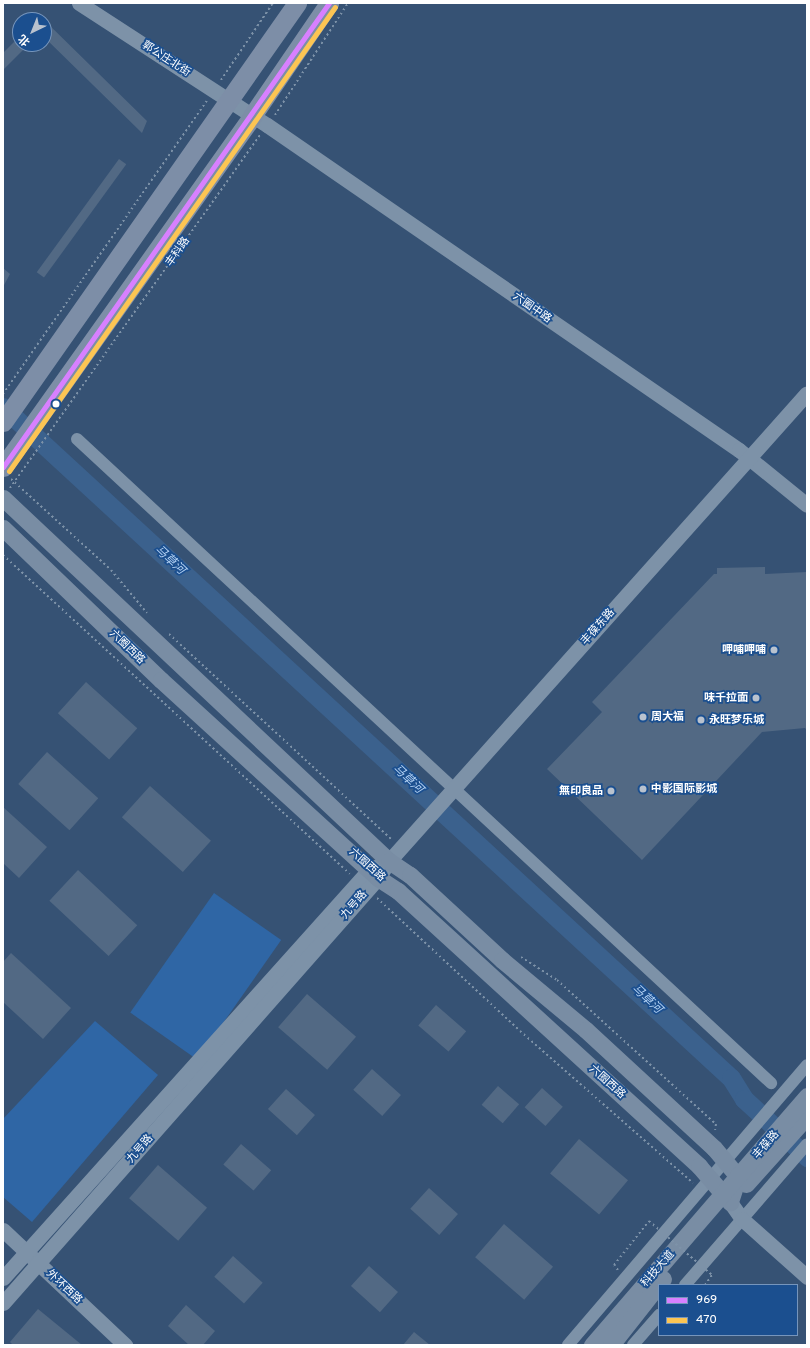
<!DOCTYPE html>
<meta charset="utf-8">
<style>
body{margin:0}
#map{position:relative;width:810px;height:1348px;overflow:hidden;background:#365274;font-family:Overpass,"Noto Sans SC",sans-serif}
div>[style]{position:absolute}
.green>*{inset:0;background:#2f66a5;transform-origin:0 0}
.river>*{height:19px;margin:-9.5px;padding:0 9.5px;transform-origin:9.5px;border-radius:9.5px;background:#3b618d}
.building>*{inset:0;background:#526984;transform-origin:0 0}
.path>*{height:2px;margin-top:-1px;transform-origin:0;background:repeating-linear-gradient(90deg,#7d92a8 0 2px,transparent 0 5px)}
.minor>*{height:12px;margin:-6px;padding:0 6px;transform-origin:6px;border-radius:6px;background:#7d92a8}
.tertiary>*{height:15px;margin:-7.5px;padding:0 7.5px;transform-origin:7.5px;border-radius:7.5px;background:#7d92a8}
.secondary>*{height:17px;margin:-8.5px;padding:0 8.5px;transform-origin:8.5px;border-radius:8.5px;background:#798da4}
.primary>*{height:19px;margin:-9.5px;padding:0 9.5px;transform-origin:9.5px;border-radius:9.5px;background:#7d8ea7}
.path-bridge>*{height:2px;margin-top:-1px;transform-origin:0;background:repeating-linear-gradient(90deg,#7d92a8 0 2px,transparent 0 5px)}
.bus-1>*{height:5px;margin:-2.5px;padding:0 2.5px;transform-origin:2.5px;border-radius:2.5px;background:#d880ff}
.bus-2>*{height:5px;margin:-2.5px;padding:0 2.5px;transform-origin:2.5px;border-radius:2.5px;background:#fcc553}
.dots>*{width:11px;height:11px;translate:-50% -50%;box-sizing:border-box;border:2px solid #1b4f8f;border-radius:50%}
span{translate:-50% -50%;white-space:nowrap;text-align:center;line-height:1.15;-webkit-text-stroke:3.5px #1b4f8f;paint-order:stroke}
.street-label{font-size:11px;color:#fff}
.poi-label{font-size:11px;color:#fff;font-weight:700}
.right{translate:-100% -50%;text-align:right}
.left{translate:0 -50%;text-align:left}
.water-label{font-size:12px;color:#b5d3f5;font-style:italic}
.frame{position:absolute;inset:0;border:4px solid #fff;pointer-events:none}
.legend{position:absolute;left:658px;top:1284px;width:140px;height:52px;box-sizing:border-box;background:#1b4f8f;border:1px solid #7695bc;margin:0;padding:5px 7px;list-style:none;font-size:12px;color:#fff}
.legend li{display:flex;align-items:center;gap:8px;height:20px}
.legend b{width:20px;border:1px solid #7695bc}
.north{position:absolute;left:12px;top:12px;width:40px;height:40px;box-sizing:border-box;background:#1b4f8f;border:1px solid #7695bc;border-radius:50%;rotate:223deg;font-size:11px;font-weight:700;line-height:16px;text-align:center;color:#fff}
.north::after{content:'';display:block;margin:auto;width:14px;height:18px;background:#b9c2ce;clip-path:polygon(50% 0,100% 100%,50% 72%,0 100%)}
</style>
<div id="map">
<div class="green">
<i style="left:214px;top:893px;width:82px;height:146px;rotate:35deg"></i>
<i style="clip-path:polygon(95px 1021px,158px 1075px,32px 1222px,3px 1197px,3px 1119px)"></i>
</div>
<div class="river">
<i style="left:3px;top:407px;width:990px;rotate:42.67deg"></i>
<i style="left:731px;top:1078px;width:25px;rotate:58deg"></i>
<i style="left:744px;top:1099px;width:86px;rotate:42.6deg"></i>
</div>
<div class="building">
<i style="clip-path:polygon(40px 16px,147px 121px,142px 133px,44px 37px,44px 20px,36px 20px)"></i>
<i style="clip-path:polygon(20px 36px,20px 44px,29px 44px,3px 70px,3px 53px)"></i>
<i style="left:119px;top:159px;width:9px;height:140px;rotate:36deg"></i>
<i style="clip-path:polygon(3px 268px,10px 274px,3px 287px)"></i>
<i style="clip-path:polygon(765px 567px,765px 574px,807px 572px,807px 730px,805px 728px,762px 732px,642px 860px,547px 769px,602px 712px,592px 702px,714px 574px,717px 574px,717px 568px)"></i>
<i style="left:86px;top:682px;width:69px;height:42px;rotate:42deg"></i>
<i style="left:47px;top:752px;width:69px;height:43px;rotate:42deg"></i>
<i style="left:150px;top:786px;width:82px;height:42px;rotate:42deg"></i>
<i style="clip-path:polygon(3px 807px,47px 847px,19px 878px,3px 863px)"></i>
<i style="left:78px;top:870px;width:81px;height:42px;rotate:43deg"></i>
<i style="clip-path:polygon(11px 953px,71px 1008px,43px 1039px,3px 1002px,3px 962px)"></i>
<i style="left:307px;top:994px;width:65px;height:44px;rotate:41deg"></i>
<i style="left:436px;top:1005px;width:40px;height:27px;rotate:41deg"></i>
<i style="left:372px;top:1069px;width:39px;height:28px;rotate:42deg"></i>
<i style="left:498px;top:1086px;width:28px;height:25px;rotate:41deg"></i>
<i style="left:542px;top:1088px;width:28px;height:26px;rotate:42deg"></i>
<i style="left:286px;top:1089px;width:39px;height:27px;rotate:42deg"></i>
<i style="left:579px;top:1139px;width:64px;height:45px;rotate:40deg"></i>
<i style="left:241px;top:1144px;width:40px;height:27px;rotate:41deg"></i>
<i style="left:158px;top:1165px;width:65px;height:44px;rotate:41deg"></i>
<i style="left:429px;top:1188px;width:39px;height:28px;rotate:42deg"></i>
<i style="left:504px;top:1224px;width:65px;height:44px;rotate:41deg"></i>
<i style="left:233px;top:1256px;width:40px;height:28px;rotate:42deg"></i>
<i style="left:369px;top:1266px;width:39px;height:27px;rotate:42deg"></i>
<i style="clip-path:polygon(186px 1305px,215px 1331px,203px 1345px,189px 1345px,168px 1326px)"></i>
<i style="clip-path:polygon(38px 1309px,82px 1345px,13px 1345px,10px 1342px)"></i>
<i style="clip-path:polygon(414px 1332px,430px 1345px,403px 1345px)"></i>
</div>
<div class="path">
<i style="left:221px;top:80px;width:93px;rotate:-56deg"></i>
<i style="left:275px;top:115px;width:134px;rotate:-56.9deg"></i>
<i style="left:3px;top:394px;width:358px;rotate:-55.2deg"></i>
<i style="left:11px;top:479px;width:135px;rotate:42.3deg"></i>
<i style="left:111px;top:570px;width:56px;rotate:50.1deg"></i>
<i style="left:10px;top:488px;width:434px;rotate:-54.7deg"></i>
<i style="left:3px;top:555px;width:471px;rotate:42.6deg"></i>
<i style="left:169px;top:634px;width:304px;rotate:42.7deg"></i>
<i style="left:377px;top:898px;width:195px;rotate:42.9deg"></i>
<i style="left:520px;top:1031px;width:230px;rotate:41.3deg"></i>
<i style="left:521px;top:957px;width:43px;rotate:32.6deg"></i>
<i style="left:557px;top:980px;width:215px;rotate:42.2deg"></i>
<i style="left:716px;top:1124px;width:6px;rotate:99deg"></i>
<i style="left:618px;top:1270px;width:6px;rotate:-129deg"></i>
<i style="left:614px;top:1265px;width:56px;rotate:-51.5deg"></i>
<i style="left:705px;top:1285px;width:12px;rotate:-55deg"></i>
</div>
<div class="minor">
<i style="left:77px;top:439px;width:947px;rotate:42.86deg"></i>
<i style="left:685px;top:1285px;width:186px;rotate:-49.1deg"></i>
<i style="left:568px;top:1345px;width:368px;rotate:-49.5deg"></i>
<i style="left:633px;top:1345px;width:40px;rotate:-49deg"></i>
</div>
<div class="tertiary">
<i style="left:79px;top:3px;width:224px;rotate:33deg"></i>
<i style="left:267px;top:125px;width:573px;rotate:34.55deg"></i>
<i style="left:739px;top:450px;width:87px;rotate:39deg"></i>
<i style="left:730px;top:1202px;width:21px;rotate:55deg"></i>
<i style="left:742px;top:1219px;width:87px;rotate:41.7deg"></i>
<i style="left:3px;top:1230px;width:168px;rotate:43.3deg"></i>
<i style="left:3px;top:1278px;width:548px;rotate:-48.11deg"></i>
<i style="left:369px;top:870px;width:12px;rotate:-24deg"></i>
<i style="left:3px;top:1303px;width:567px;rotate:-48.58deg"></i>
<i style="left:378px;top:878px;width:20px;rotate:-57deg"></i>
<i style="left:389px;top:861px;width:627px;rotate:-48.23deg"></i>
</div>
<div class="secondary">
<i style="left:3px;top:498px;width:530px;rotate:43.24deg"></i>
<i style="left:389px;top:861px;width:25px;rotate:34deg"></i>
<i style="left:410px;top:875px;width:125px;rotate:42.7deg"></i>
<i style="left:502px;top:960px;width:109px;rotate:39.8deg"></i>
<i style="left:586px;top:1030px;width:174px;rotate:42.7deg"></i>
<i style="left:714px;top:1148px;width:38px;rotate:50deg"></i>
<i style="left:738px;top:1177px;width:26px;rotate:108deg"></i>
<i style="left:3px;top:528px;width:219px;rotate:43.9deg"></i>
<i style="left:161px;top:680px;width:294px;rotate:42.4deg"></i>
<i style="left:378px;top:878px;width:24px;rotate:33deg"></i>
<i style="left:398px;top:891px;width:408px;rotate:42.4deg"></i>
<i style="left:699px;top:1166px;width:48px;rotate:49.3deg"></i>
<i style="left:746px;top:1184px;width:91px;rotate:-48.1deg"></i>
<i style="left:592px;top:1345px;width:329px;rotate:-49.2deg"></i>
<i style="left:611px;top:1345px;width:84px;rotate:-51.8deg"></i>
</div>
<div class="primary">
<i style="left:3px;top:422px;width:512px;rotate:-54.94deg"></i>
<i style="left:3px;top:467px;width:430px;rotate:-54.6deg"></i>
<i style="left:252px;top:116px;width:137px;rotate:-55.7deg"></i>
</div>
<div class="path-bridge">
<i style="left:649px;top:1221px;width:83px;rotate:40.6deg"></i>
</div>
<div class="bus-1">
<i style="left:3px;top:467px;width:567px;rotate:-54.91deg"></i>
</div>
<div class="bus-2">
<i style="left:9px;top:471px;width:567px;rotate:-54.91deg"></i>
</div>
<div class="dots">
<i style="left:56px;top:404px;background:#fff"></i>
<i style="left:774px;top:650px;background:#b9c2ce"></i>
<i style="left:756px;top:698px;background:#b9c2ce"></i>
<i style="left:643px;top:717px;background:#b9c2ce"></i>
<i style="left:701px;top:720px;background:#b9c2ce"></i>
<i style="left:643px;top:789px;background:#b9c2ce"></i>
<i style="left:611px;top:791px;background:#b9c2ce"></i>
</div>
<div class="street-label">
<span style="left:166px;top:59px;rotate:33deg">郭公庄北街</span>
<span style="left:178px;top:252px;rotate:-55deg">丰科路</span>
<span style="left:532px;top:308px;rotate:35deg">六圈中路</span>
<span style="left:598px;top:627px;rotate:-48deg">丰葆东路</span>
<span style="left:127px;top:647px;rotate:44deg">六圈西路</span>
<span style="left:367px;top:865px;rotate:42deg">六圈西路</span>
<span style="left:354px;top:905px;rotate:-49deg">九号路</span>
<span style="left:607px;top:1082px;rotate:42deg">六圈西路</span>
<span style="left:766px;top:1145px;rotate:-49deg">丰葆路</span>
<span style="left:140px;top:1149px;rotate:-49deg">九号路</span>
<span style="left:658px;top:1269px;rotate:-49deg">科技大道</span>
<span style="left:64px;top:1287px;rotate:43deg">外环西路</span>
</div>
<div class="poi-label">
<span class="right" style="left:766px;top:650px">呷哺呷哺</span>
<span class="right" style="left:748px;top:698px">味千拉面</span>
<span class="left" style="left:651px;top:717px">周大福</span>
<span class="left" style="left:709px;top:720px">永旺梦乐城</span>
<span class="left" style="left:651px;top:789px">中影国际影城</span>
<span class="right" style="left:603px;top:791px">無印良品</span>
</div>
<div class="water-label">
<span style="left:169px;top:561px;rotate:43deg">马草河</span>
<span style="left:407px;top:780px;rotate:43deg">马草河</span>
<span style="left:646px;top:1000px;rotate:43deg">马草河</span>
</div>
<div class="frame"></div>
<ul class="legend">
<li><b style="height:5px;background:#d880ff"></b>969</li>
<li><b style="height:5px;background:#fcc553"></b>470</li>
</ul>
<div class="north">北</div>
</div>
